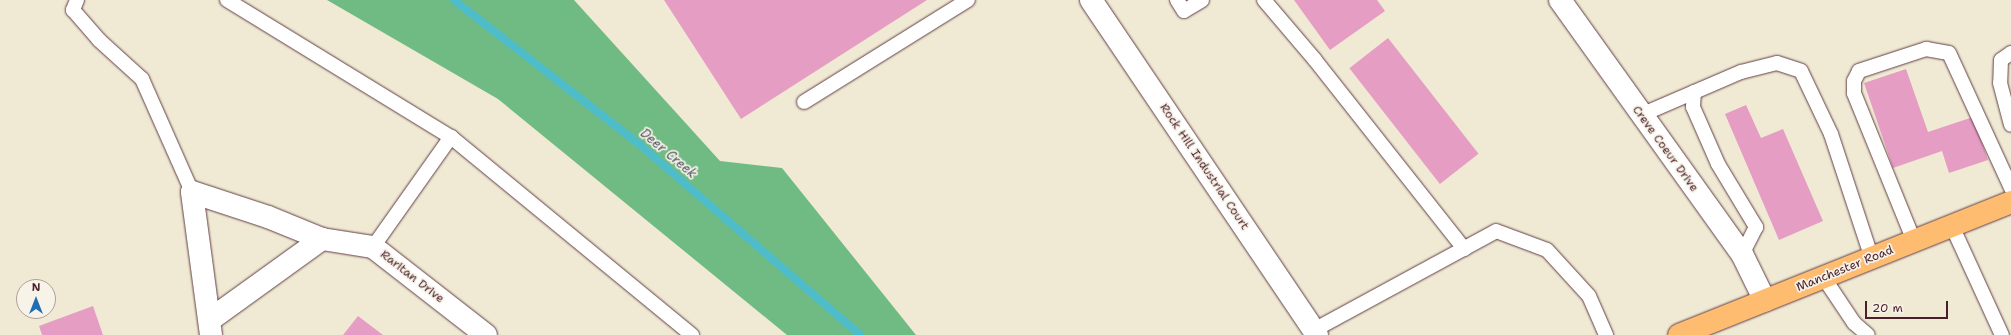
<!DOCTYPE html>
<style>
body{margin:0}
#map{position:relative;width:2011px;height:335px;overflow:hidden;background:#f0ead4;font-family:"Shantell Sans",sans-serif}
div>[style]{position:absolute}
.forest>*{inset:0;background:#70bb83}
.stream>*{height:8px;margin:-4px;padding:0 4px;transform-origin:4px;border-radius:4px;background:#4fbdc9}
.building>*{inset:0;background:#e59dc4;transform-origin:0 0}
.roads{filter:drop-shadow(0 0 1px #633d44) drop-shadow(0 0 1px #633d44)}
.lane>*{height:14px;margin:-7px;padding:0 7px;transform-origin:7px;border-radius:7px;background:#fff}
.street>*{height:22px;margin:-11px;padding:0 11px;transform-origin:11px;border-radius:11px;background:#fff}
.primary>*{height:22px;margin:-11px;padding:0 11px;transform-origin:11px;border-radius:11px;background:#fdbc70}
span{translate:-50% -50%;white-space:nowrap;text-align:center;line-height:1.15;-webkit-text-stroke:3.5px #f7f3e8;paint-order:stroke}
.street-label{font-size:12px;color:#4a1f2b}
.water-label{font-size:13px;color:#4c5662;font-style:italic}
.north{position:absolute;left:16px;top:279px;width:40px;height:40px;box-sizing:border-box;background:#f7f3e8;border:1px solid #b29e9c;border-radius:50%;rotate:0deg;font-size:11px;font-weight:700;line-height:16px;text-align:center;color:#4a1f2b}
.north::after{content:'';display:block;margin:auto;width:14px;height:18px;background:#1f6fb2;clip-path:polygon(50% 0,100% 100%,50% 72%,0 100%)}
.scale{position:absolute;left:1865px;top:301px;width:83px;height:18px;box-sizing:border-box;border:2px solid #4a1f2b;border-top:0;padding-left:5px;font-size:12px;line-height:14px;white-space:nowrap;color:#4a1f2b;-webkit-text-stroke:3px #f7f3e8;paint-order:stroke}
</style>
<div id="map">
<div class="forest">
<i style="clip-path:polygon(327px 0,574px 0,720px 161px,782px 168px,916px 335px,787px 335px,498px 99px)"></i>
</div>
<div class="stream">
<i style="left:454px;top:0;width:234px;rotate:37.9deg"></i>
<i style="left:639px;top:144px;width:292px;rotate:40.8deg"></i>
</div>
<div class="building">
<i style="clip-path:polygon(664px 0,927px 0,741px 119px)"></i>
<i style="clip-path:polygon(1294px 0,1377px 0,1385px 11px,1330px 50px)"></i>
<i style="left:1388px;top:38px;width:147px;height:49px;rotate:52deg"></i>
<i style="clip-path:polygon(1906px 69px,1928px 132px,1973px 117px,1988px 160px,1949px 173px,1942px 151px,1893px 168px,1864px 83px)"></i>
<i style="clip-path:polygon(1746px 105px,1761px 138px,1783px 129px,1823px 221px,1779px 240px,1725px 114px)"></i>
<i style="clip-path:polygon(93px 306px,103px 335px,42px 335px,39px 326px)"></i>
<i style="clip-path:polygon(358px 316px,383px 335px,343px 335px)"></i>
</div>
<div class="roads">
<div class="lane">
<i style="left:77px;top:0;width:11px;rotate:112deg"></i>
<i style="left:73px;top:10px;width:40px;rotate:49deg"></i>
<i style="left:99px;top:40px;width:58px;rotate:42.2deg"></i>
<i style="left:142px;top:79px;width:124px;rotate:66.1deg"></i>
<i style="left:227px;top:0;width:263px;rotate:31.5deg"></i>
<i style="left:1177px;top:0;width:13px;rotate:58deg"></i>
<i style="left:1184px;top:11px;width:21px;rotate:-31deg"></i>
<i style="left:1264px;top:0;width:79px;rotate:49.6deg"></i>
<i style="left:1315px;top:60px;width:241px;rotate:51.7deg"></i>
<i style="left:2011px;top:53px;width:12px;rotate:145deg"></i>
<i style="left:2001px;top:60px;width:23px;rotate:92deg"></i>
<i style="left:2000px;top:83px;width:43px;rotate:75.3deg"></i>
<i style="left:1694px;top:92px;width:15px;rotate:94deg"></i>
<i style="left:1693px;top:107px;width:62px;rotate:66.3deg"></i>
<i style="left:1718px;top:164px;width:74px;rotate:58.9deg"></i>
<i style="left:1756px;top:227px;width:30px;rotate:117deg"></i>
<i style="left:804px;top:102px;width:193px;rotate:-31.9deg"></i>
<i style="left:1641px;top:115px;width:109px;rotate:-23.3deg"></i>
<i style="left:1741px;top:72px;width:37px;rotate:-14deg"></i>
<i style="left:1777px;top:63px;width:25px;rotate:18deg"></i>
<i style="left:1801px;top:71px;width:70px;rotate:64.5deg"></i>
<i style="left:1831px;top:134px;width:132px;rotate:71.8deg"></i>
<i style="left:1952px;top:226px;width:120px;rotate:65.4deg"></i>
<i style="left:1914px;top:241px;width:160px;rotate:-112.1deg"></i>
<i style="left:1854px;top:93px;width:12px;rotate:-90deg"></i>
<i style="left:1854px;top:81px;width:11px;rotate:-63deg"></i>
<i style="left:1859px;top:71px;width:71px;rotate:-18.2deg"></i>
<i style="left:1926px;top:49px;width:23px;rotate:10deg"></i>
<i style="left:1949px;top:53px;width:149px;rotate:65.3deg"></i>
<i style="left:373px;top:247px;width:135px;rotate:-54.7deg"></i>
<i style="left:451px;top:137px;width:312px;rotate:39.4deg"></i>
<i style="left:1824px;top:278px;width:54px;rotate:56.3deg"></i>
<i style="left:1854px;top:323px;width:18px;rotate:41deg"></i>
<i style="left:1314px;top:330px;width:207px;rotate:-28.5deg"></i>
<i style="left:1496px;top:231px;width:54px;rotate:20.4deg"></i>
<i style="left:1547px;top:250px;width:62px;rotate:47.6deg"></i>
<i style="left:1589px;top:296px;width:43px;rotate:66.4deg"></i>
</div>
<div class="street">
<i style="left:1091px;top:0;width:404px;rotate:56deg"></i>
<i style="left:1560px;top:0;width:312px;rotate:54.4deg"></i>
<i style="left:1742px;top:254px;width:52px;rotate:63.9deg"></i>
<i style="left:211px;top:319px;width:137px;rotate:-35.8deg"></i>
<i style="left:322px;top:239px;width:52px;rotate:8.9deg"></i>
<i style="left:373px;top:247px;width:143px;rotate:37.9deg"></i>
<i style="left:211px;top:335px;width:144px;rotate:-97.6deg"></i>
<i style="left:192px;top:192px;width:80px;rotate:18.2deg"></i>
<i style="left:268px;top:217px;width:58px;rotate:22.2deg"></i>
</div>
<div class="primary">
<i style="left:1679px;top:335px;width:358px;rotate:-21.8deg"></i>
</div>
</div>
<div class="street-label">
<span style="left:1665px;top:149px;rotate:54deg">Creve Coeur Drive</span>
<span style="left:1204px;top:167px;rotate:56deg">Rock Hill Industrial Court</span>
<span style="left:1845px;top:269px;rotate:-22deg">Manchester Road</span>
<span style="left:412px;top:277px;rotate:38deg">Raritan Drive</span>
</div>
<div class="water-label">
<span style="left:668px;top:154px;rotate:40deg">Deer Creek</span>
</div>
<div class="north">N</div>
<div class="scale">20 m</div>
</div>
